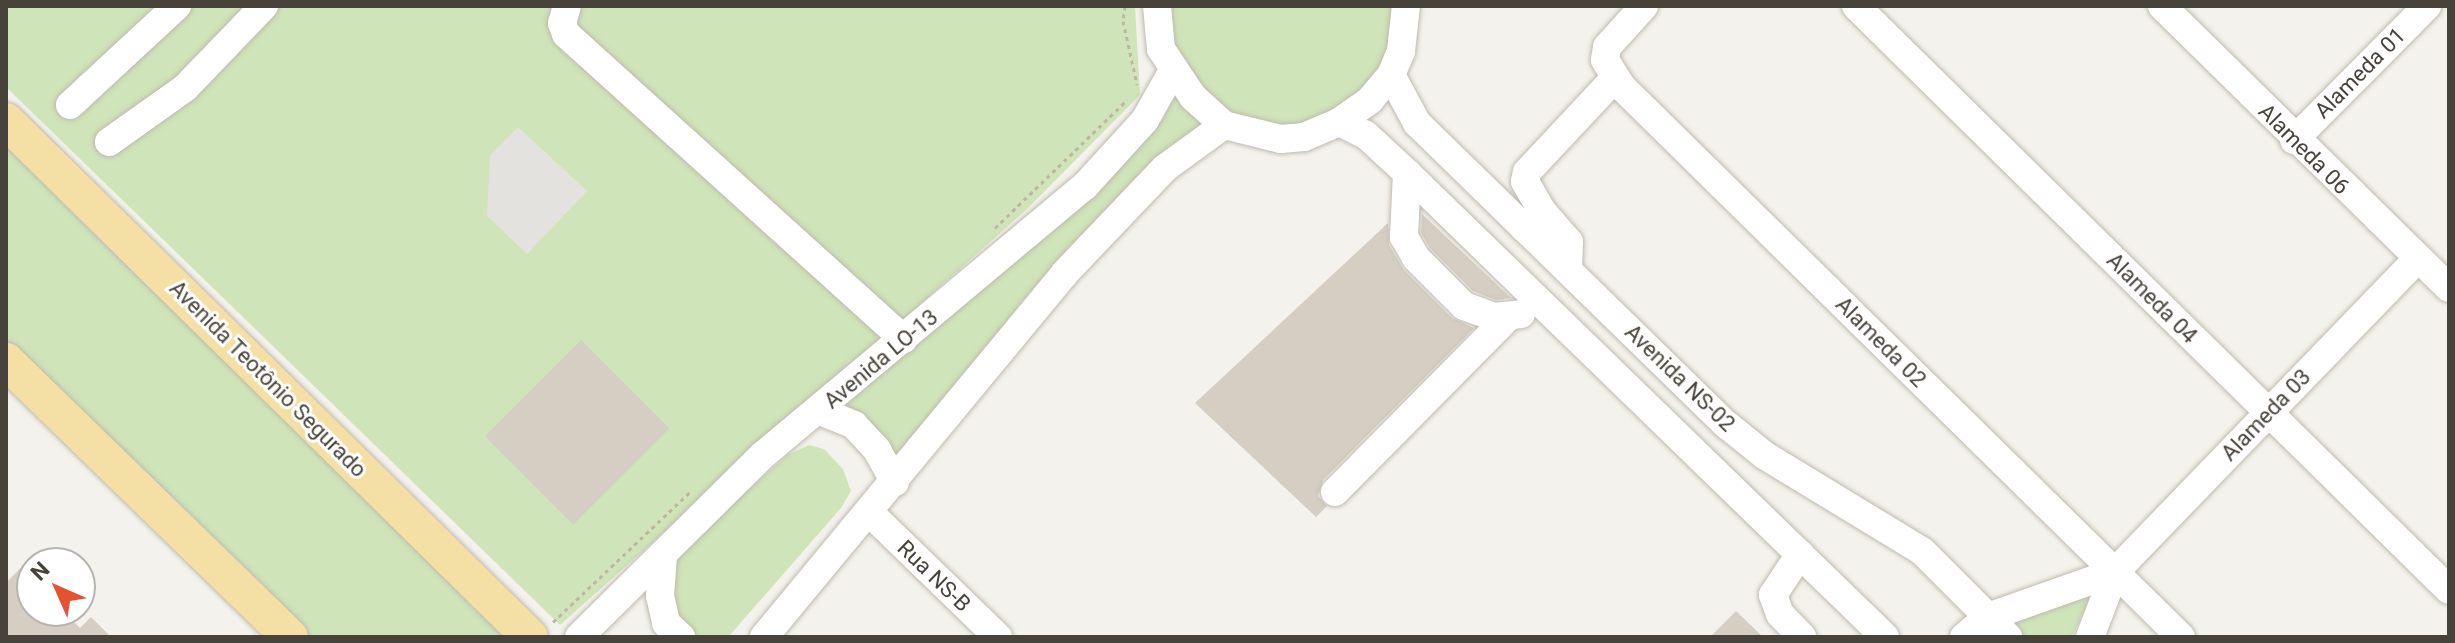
<!DOCTYPE html>
<meta charset="utf-8">
<style>
body{margin:0}
#map{position:relative;width:2455px;height:643px;overflow:hidden;background:#f4f2ec;font-family:Roboto,sans-serif}
div>[style]{position:absolute}
.green>*{inset:0;background:#cfe4b9}
.parking>*{inset:0;background:#e3e2df}
.building>*{inset:0;background:#d5cec2;transform-origin:0 0}
.path>*{height:3px;margin-top:-1.5px;transform-origin:0;background:repeating-linear-gradient(90deg,#bfb6a2 0 4px,transparent 0 8px)}
.roads{filter:drop-shadow(0 0 2px #bfbaaf) drop-shadow(0 0 2px #bfbaaf)}
.minor>*{height:28px;margin:-14px;padding:0 14px;transform-origin:14px;border-radius:14px;background:#fff}
.major>*{height:36px;margin:-18px;padding:0 18px;transform-origin:18px;border-radius:18px;background:#f4e0a5}
span{translate:-50% -50%;white-space:nowrap;text-align:center;line-height:1.15;-webkit-text-stroke:6px #fff;paint-order:stroke}
.street-label{font-size:22px;color:#48433a}
.frame{position:absolute;inset:0;border:8px solid #48433a;pointer-events:none}
.north{position:absolute;left:16px;top:547px;width:80px;height:80px;box-sizing:border-box;background:#fff;border:2px solid #b6b4b0;border-radius:50%;rotate:315deg;font-size:22px;font-weight:700;line-height:32px;text-align:center;color:#48433a}
.north::after{content:'';display:block;margin:auto;width:28px;height:36px;background:#e35333;clip-path:polygon(50% 0,100% 100%,50% 72%,0 100%)}
</style>
<div id="map">
<div class="green">
<i style="clip-path:polygon(6px 6px,1135px 6px,1140px 95px,1027px 209px,560px 625px,6px 87px)"></i>
<i style="clip-path:polygon(1158px 6px,1404px 6px,1401px 51px,1339px 122px,1262px 136px,1224px 125px,1152px 181px,895px 482px,830px 417px,903px 339px,1057px 221px,1172px 72px)"></i>
<i style="clip-path:polygon(6px 121px,529px 637px,291px 637px,6px 359px)"></i>
<i style="clip-path:polygon(809px 445px,824px 449px,843px 469px,851px 491px,841px 508px,730px 635px,672px 637px,659px 628px,647px 607px,650px 584px,660px 569px,787px 455px)"></i>
<i style="clip-path:polygon(2094px 589px,2072px 637px,2022px 637px,2008px 623px)"></i>
</div>
<div class="parking">
<i style="clip-path:polygon(518px 127px,587px 191px,527px 254px,487px 216px,490px 156px)"></i>
</div>
<div class="building">
<i style="clip-path:polygon(1422px 214px,1511px 298px,1496px 300px,1473px 291px,1430px 248px,1421px 233px)"></i>
<i style="clip-path:polygon(1388px 223px,1389px 245px,1404px 270px,1452px 318px,1474px 328px,1323px 480px,1318px 496px,1327px 506px,1316px 517px,1195px 403px)"></i>
<i style="left:581px;top:340px;width:125px;height:136px;rotate:45deg"></i>
<i style="clip-path:polygon(32px 556px,32px 611px,63px 611px,80px 628px,91px 617px,111px 637px,6px 637px,6px 583px)"></i>
<i style="clip-path:polygon(1736px 611px,1763px 637px,1710px 637px)"></i>
</div>
<div class="path">
<i style="left:1125px;top:6px;width:15px;rotate:98deg"></i>
<i style="left:1123px;top:21px;width:65px;rotate:77.5deg"></i>
<i style="left:995px;top:228px;width:184px;rotate:-44.1deg"></i>
<i style="left:553px;top:622px;width:189px;rotate:-43.5deg"></i>
</div>
<div class="roads">
<div class="minor">
<i style="left:567px;top:6px;width:18px;rotate:106deg"></i>
<i style="left:562px;top:23px;width:12px;rotate:70deg"></i>
<i style="left:566px;top:34px;width:455px;rotate:42.1deg"></i>
<i style="left:1157px;top:6px;width:43px;rotate:84.7deg"></i>
<i style="left:1161px;top:49px;width:58px;rotate:56.3deg"></i>
<i style="left:1193px;top:97px;width:42px;rotate:42.1deg"></i>
<i style="left:1224px;top:125px;width:59px;rotate:13.8deg"></i>
<i style="left:1281px;top:139px;width:23px;rotate:-5deg"></i>
<i style="left:1304px;top:137px;width:38px;rotate:-23deg"></i>
<i style="left:1339px;top:122px;width:38px;rotate:-35deg"></i>
<i style="left:1370px;top:100px;width:33px;rotate:-50deg"></i>
<i style="left:1391px;top:75px;width:26px;rotate:-67deg"></i>
<i style="left:1401px;top:51px;width:45px;rotate:-83.7deg"></i>
<i style="left:1644px;top:6px;width:55px;rotate:132.1deg"></i>
<i style="left:1607px;top:47px;width:13px;rotate:99deg"></i>
<i style="left:1605px;top:60px;width:32px;rotate:58deg"></i>
<i style="left:1622px;top:87px;width:784px;rotate:44.54deg"></i>
<i style="left:1856px;top:6px;width:832px;rotate:44.56deg"></i>
<i style="left:2162px;top:6px;width:402px;rotate:44.5deg"></i>
<i style="left:1391px;top:75px;width:55px;rotate:61.6deg"></i>
<i style="left:1417px;top:123px;width:433px;rotate:44.3deg"></i>
<i style="left:1727px;top:425px;width:48px;rotate:39deg"></i>
<i style="left:1764px;top:455px;width:185px;rotate:31.3deg"></i>
<i style="left:1922px;top:551px;width:122px;rotate:45deg"></i>
<i style="left:70px;top:105px;width:146px;rotate:-42.8deg"></i>
<i style="left:1339px;top:122px;width:30px;rotate:26deg"></i>
<i style="left:1366px;top:135px;width:56px;rotate:42.8deg"></i>
<i style="left:1407px;top:173px;width:666px;rotate:44.15deg"></i>
<i style="left:2294px;top:140px;width:189px;rotate:-45.2deg"></i>
<i style="left:109px;top:142px;width:93px;rotate:-35.4deg"></i>
<i style="left:185px;top:88px;width:114px;rotate:-46.1deg"></i>
<i style="left:1407px;top:173px;width:64px;rotate:92.7deg"></i>
<i style="left:1404px;top:237px;width:24px;rotate:60deg"></i>
<i style="left:1416px;top:258px;width:68px;rotate:45deg"></i>
<i style="left:1464px;top:306px;width:32px;rotate:20deg"></i>
<i style="left:1494px;top:317px;width:27px;rotate:-6deg"></i>
<i style="left:1542px;top:211px;width:41px;rotate:48.9deg"></i>
<i style="left:1569px;top:242px;width:27px;rotate:92deg"></i>
<i style="left:1524px;top:228px;width:25px;rotate:-43deg"></i>
<i style="left:1542px;top:211px;width:34px;rotate:-120deg"></i>
<i style="left:1525px;top:181px;width:9px;rotate:-77deg"></i>
<i style="left:1527px;top:172px;width:129px;rotate:-46.9deg"></i>
<i style="left:820px;top:411px;width:37px;rotate:22deg"></i>
<i style="left:854px;top:425px;width:34px;rotate:47deg"></i>
<i style="left:877px;top:450px;width:37px;rotate:61deg"></i>
<i style="left:1335px;top:492px;width:247px;rotate:-45.3deg"></i>
<i style="left:871px;top:514px;width:177px;rotate:44.1deg"></i>
<i style="left:1800px;top:554px;width:49px;rotate:123.4deg"></i>
<i style="left:1773px;top:595px;width:20px;rotate:70deg"></i>
<i style="left:1780px;top:614px;width:32px;rotate:46deg"></i>
<i style="left:663px;top:556px;width:40px;rotate:94.3deg"></i>
<i style="left:660px;top:596px;width:28px;rotate:77deg"></i>
<i style="left:666px;top:623px;width:21px;rotate:43deg"></i>
<i style="left:579px;top:637px;width:259px;rotate:-44.7deg"></i>
<i style="left:763px;top:455px;width:420px;rotate:-39.9deg"></i>
<i style="left:1085px;top:186px;width:89px;rotate:-47.7deg"></i>
<i style="left:1145px;top:120px;width:55px;rotate:-60.6deg"></i>
<i style="left:764px;top:637px;width:471px;rotate:-50.4deg"></i>
<i style="left:1064px;top:274px;width:146px;rotate:-46.4deg"></i>
<i style="left:1165px;top:168px;width:73px;rotate:-36.1deg"></i>
<i style="left:1964px;top:637px;width:31px;rotate:-40deg"></i>
<i style="left:1988px;top:617px;width:135px;rotate:-19.5deg"></i>
<i style="left:2090px;top:637px;width:70px;rotate:-69deg"></i>
<i style="left:2115px;top:572px;width:435px;rotate:-46deg"></i>
</div>
<div class="major">
<i style="left:6px;top:121px;width:735px;rotate:44.56deg"></i>
<i style="left:6px;top:361px;width:396px;rotate:44.2deg"></i>
</div>
</div>
<div class="street-label">
<span style="left:2360px;top:73px;rotate:-45deg">Alameda 01</span>
<span style="left:2304px;top:149px;rotate:45deg">Alameda 06</span>
<span style="left:2152px;top:298px;rotate:45deg">Alameda 04</span>
<span style="left:1881px;top:342px;rotate:45deg">Alameda 02</span>
<span style="left:881px;top:359px;rotate:-40deg">Avenida LO-13</span>
<span style="left:1680px;top:378px;rotate:44deg">Avenida NS-02</span>
<span style="left:268px;top:379px;rotate:45deg">Avenida Teotônio Segurado</span>
<span style="left:2266px;top:415px;rotate:-46deg">Alameda 03</span>
<span style="left:934px;top:576px;rotate:44deg">Rua NS-B</span>
</div>
<div class="frame"></div>
<div class="north">N</div>
</div>
